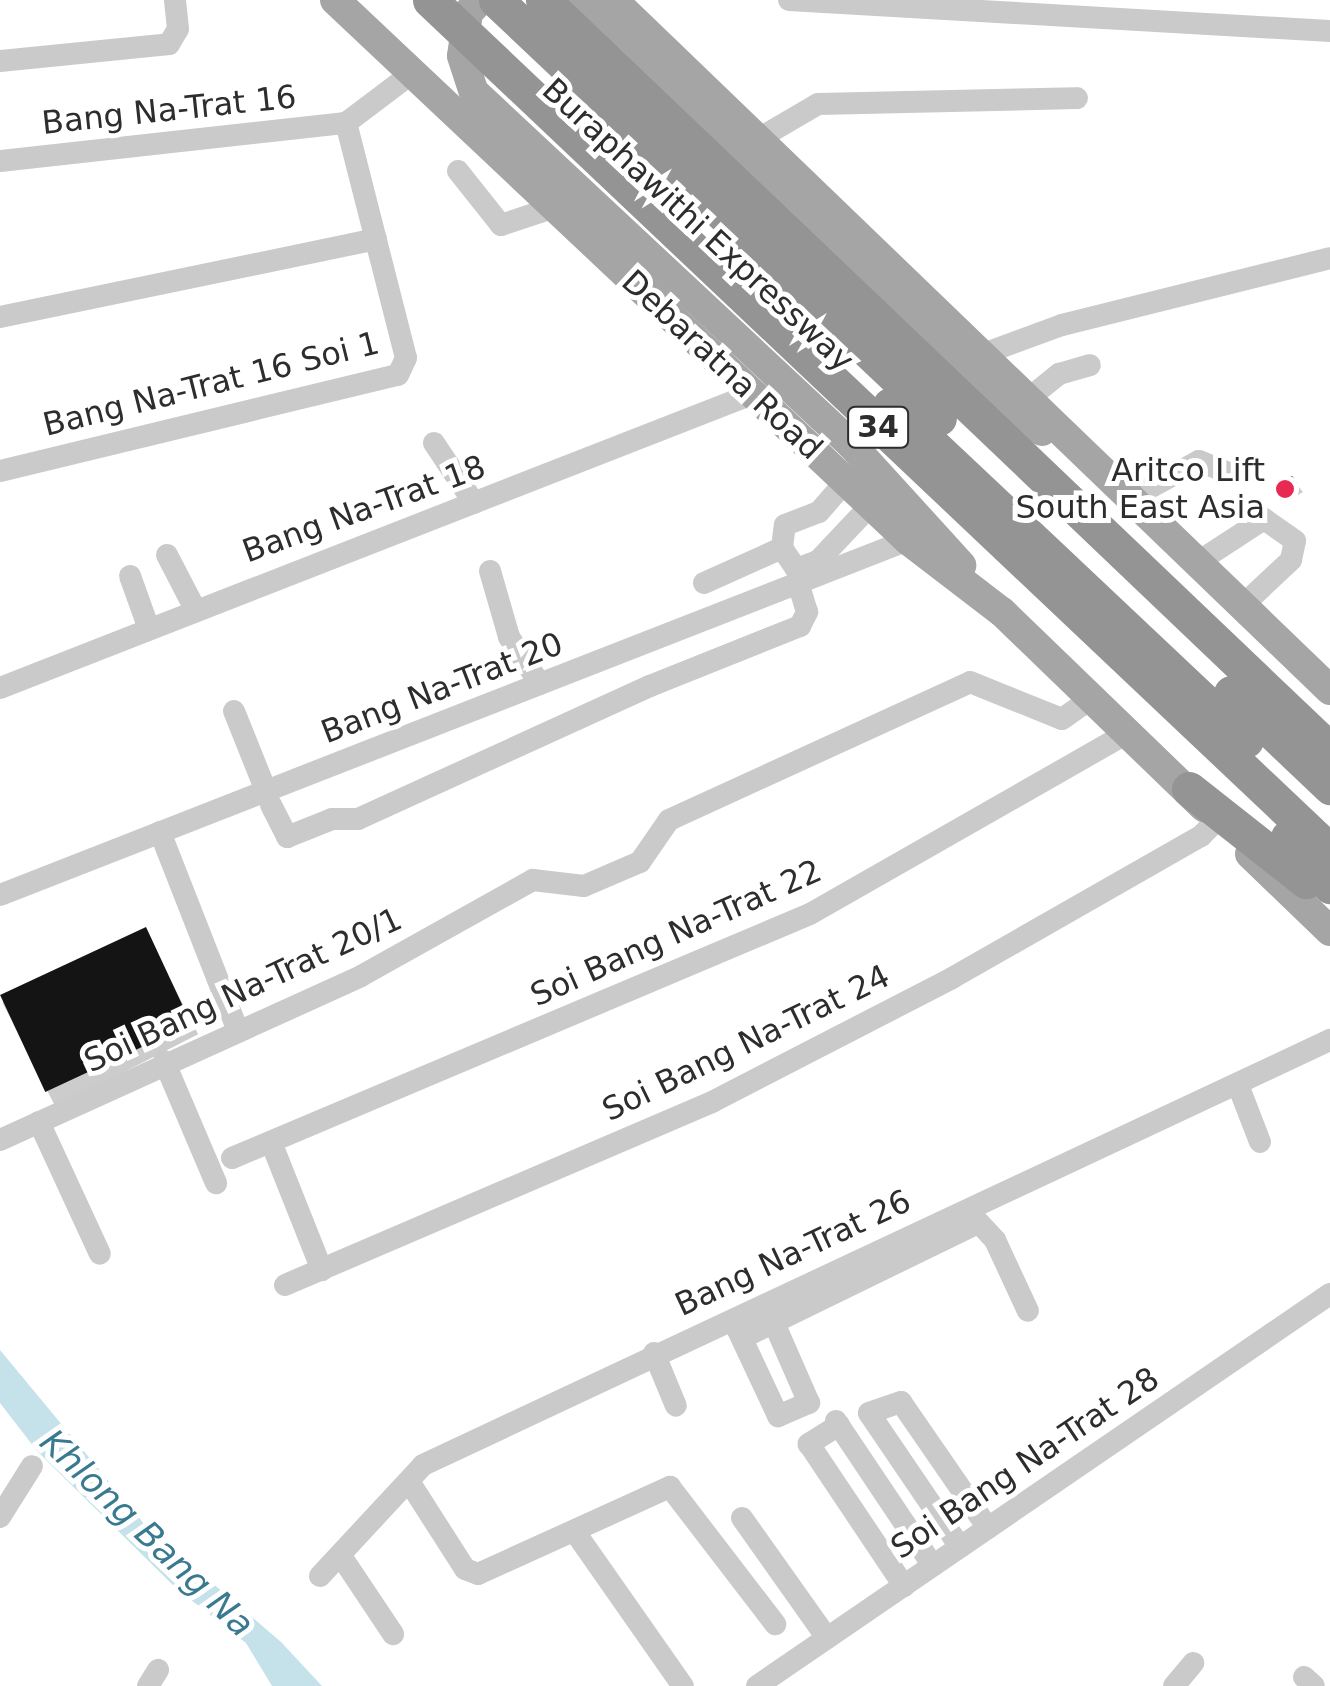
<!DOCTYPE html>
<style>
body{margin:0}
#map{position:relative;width:1330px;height:1686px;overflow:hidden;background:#fff;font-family:"DejaVu Sans",sans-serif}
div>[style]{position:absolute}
.water>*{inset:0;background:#c5e2eb}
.shadow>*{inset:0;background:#0003;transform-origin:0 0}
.building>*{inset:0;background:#141414;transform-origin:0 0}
.minor>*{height:22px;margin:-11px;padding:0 11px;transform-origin:11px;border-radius:11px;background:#cacaca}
.major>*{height:30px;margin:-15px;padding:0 15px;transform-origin:15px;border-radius:15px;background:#a5a5a5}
.highway>*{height:35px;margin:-17.5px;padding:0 17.5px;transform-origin:17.5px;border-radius:17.5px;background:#949494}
.dots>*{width:28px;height:28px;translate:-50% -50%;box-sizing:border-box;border:5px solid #fff;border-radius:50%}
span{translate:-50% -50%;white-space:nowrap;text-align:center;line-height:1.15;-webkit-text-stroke:10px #fff;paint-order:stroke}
.shield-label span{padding:2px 8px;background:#fff;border:2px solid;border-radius:8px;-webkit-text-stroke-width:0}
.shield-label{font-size:30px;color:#2d2d2d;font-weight:700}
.street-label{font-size:32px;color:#2d2d2d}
.poi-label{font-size:32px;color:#2d2d2d}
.right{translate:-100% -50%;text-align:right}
.water-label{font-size:35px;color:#3a7a90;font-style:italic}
</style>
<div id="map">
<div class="water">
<i style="clip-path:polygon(0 1350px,145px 1525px,281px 1642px,322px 1686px,272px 1686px,246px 1643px,177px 1589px,37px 1451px,0 1403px)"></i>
</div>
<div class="shadow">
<i style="clip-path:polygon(1292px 479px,1303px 492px,1291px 499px,1284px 492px)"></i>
<i style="left:145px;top:930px;width:117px;height:160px;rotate:63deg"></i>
</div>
<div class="building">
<i style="clip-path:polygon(1292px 476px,1298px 484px,1282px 494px,1277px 484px)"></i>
<i style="left:146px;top:927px;width:107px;height:161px;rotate:65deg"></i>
</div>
<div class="minor">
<i style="left:789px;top:0;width:542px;rotate:3.28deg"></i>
<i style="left:0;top:61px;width:170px;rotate:-5.7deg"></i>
<i style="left:169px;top:44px;width:17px;rotate:-59deg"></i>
<i style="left:178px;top:29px;width:29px;rotate:-96deg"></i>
<i style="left:758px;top:139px;width:69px;rotate:-30.3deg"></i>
<i style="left:818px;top:104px;width:259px;rotate:-1.3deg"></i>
<i style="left:0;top:161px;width:348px;rotate:-6.3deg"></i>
<i style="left:346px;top:123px;width:83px;rotate:-37.1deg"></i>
<i style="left:458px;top:171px;width:69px;rotate:51.5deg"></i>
<i style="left:501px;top:225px;width:57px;rotate:-18.4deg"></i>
<i style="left:0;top:317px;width:384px;rotate:-11.7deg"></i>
<i style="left:983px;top:354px;width:84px;rotate:-20.2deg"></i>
<i style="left:1062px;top:325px;width:276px;rotate:-14deg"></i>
<i style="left:1028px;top:399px;width:40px;rotate:-39deg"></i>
<i style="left:1059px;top:374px;width:32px;rotate:-16deg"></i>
<i style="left:434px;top:443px;width:72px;rotate:56.3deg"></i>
<i style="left:0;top:471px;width:409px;rotate:-13.6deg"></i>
<i style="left:398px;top:375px;width:19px;rotate:-65deg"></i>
<i style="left:406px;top:358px;width:243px;rotate:-104.3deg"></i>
<i style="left:1131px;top:498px;width:77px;rotate:-28.6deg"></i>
<i style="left:1199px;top:461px;width:35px;rotate:22deg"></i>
<i style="left:782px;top:548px;width:25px;rotate:56deg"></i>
<i style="left:796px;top:569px;width:23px;rotate:-20deg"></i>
<i style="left:818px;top:561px;width:77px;rotate:-46.6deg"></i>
<i style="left:167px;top:555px;width:61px;rotate:62.6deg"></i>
<i style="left:1198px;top:562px;width:79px;rotate:-33.1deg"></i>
<i style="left:1264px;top:519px;width:38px;rotate:35deg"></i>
<i style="left:1295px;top:541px;width:19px;rotate:102deg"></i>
<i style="left:1291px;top:560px;width:67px;rotate:136.8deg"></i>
<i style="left:490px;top:571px;width:69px;rotate:73.9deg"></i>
<i style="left:509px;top:637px;width:56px;rotate:56.6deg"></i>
<i style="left:130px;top:576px;width:56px;rotate:70.3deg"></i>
<i style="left:704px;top:583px;width:85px;rotate:-24.2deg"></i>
<i style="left:782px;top:548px;width:23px;rotate:-83deg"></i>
<i style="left:785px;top:525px;width:36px;rotate:-21deg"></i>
<i style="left:819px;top:512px;width:41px;rotate:-48.9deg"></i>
<i style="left:0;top:688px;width:807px;rotate:-21.35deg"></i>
<i style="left:234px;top:711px;width:86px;rotate:68.2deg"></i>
<i style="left:271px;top:805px;width:36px;rotate:63deg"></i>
<i style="left:287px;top:837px;width:48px;rotate:-21.8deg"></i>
<i style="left:332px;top:819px;width:26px"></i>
<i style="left:358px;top:819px;width:321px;rotate:-24.5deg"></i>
<i style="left:650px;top:686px;width:162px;rotate:-21.8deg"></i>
<i style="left:800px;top:626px;width:16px;rotate:-63deg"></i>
<i style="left:807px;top:612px;width:30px;rotate:-107deg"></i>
<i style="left:160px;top:832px;width:211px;rotate:68.6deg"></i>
<i style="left:0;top:895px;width:975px;rotate:-21.35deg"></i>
<i style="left:164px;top:1061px;width:133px;rotate:66.9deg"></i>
<i style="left:1238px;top:1085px;width:61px;rotate:68.9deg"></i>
<i style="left:39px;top:1122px;width:145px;rotate:65.2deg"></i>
<i style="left:0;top:1140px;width:397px;rotate:-24.4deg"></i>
<i style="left:361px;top:976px;width:197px;rotate:-29.2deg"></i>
<i style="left:533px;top:880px;width:51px;rotate:6.7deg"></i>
<i style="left:584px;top:886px;width:61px;rotate:-23.2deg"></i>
<i style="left:640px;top:862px;width:51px;rotate:-55.4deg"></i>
<i style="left:669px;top:820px;width:331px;rotate:-24.6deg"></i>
<i style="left:970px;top:682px;width:99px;rotate:21.9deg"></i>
<i style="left:1062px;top:719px;width:37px;rotate:-35deg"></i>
<i style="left:271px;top:1142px;width:138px;rotate:68.3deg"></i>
<i style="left:232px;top:1158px;width:627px;rotate:-22.89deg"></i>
<i style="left:810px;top:914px;width:367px;rotate:-29.7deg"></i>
<i style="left:968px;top:1211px;width:40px;rotate:47deg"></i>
<i style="left:995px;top:1240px;width:78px;rotate:65.1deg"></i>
<i style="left:285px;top:1285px;width:465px;rotate:-23.2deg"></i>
<i style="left:712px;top:1102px;width:270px;rotate:-27.3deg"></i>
<i style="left:952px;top:978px;width:287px;rotate:-29.7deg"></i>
<i style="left:1201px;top:836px;width:21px;rotate:-45deg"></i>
<i style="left:735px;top:1324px;width:102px;rotate:64.9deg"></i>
<i style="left:778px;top:1416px;width:34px;rotate:-23deg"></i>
<i style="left:809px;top:1403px;width:103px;rotate:-113.6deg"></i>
<i style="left:742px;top:1338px;width:260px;rotate:-26deg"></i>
<i style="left:654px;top:1353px;width:57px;rotate:67.5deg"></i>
<i style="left:836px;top:1421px;width:174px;rotate:56.2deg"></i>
<i style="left:839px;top:1425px;width:36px;rotate:148deg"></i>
<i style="left:809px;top:1444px;width:171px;rotate:56.2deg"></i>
<i style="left:410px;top:1483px;width:102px;rotate:57.4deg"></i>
<i style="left:465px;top:1569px;width:14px;rotate:21deg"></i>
<i style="left:478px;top:1574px;width:211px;rotate:-24.4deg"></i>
<i style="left:670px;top:1487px;width:173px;rotate:52.5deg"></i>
<i style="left:0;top:1517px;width:60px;rotate:-57.9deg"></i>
<i style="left:742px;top:1518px;width:147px;rotate:54.7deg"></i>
<i style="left:575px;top:1532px;width:188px;rotate:55deg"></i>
<i style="left:960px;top:1547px;width:162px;rotate:-124.2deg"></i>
<i style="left:869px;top:1413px;width:34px;rotate:-19deg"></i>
<i style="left:901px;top:1402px;width:153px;rotate:55.4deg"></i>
<i style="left:341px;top:1556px;width:94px;rotate:56.3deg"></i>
<i style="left:320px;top:1576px;width:151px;rotate:-47.1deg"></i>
<i style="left:423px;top:1465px;width:1002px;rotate:-25.11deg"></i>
<i style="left:1304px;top:1677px;width:13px;rotate:42deg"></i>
<i style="left:148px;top:1686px;width:19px;rotate:-58deg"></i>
<i style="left:757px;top:1686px;width:694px;rotate:-34.38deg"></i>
<i style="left:1174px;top:1686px;width:30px;rotate:-50deg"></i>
</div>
<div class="major">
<i style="left:335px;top:0;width:787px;rotate:43.3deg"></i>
<i style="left:908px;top:540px;width:118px;rotate:37.5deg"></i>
<i style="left:1002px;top:612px;width:281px;rotate:44deg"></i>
<i style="left:480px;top:0;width:18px;rotate:133deg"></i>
<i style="left:468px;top:13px;width:43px;rotate:97.9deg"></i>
<i style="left:462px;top:56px;width:38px;rotate:72deg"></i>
<i style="left:474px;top:92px;width:516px;rotate:43.04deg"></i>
<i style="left:851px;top:444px;width:164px;rotate:47.7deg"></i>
<i style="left:579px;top:0;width:521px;rotate:44.3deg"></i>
<i style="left:952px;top:364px;width:112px;rotate:36.7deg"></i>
<i style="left:613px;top:0;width:995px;rotate:43.9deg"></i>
<i style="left:1250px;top:854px;width:111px;rotate:43.9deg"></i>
</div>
<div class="highway">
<i style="left:430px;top:0;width:1239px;rotate:43.4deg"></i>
<i style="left:496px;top:0;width:609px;rotate:43.34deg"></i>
<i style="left:543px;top:0;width:1087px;rotate:43.62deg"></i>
<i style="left:890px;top:405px;width:489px;rotate:43.3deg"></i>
<i style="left:1231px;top:693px;width:137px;rotate:43.5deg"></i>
<i style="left:1189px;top:789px;width:149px;rotate:38.2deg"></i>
<i style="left:1288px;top:837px;width:65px;rotate:49.4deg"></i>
</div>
<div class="dots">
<i style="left:1285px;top:489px;background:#e82a53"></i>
</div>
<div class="shield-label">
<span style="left:878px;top:427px">34</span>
</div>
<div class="street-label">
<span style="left:169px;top:110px;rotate:-6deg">Bang Na-Trat 16</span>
<span style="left:698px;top:225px;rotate:43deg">Buraphawithi Expressway</span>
<span style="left:722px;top:365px;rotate:43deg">Debaratna Road</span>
<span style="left:211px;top:384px;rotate:-14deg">Bang Na-Trat 16 Soi 1</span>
<span style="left:364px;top:509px;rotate:-20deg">Bang Na-Trat 18</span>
<span style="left:442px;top:688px;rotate:-21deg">Bang Na-Trat 20</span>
<span style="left:676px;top:933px;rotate:-24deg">Soi Bang Na-Trat 22</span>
<span style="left:243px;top:990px;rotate:-25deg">Soi Bang Na-Trat 20/1</span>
<span style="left:746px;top:1043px;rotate:-26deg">Soi Bang Na-Trat 24</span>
<span style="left:793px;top:1253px;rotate:-25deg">Bang Na-Trat 26</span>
<span style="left:1025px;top:1463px;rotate:-34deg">Soi Bang Na-Trat 28</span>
</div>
<div class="poi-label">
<span class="right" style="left:1265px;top:489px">Aritco Lift<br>South East Asia</span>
</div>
<div class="water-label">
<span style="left:147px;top:1533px;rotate:44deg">Khlong Bang Na</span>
</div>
</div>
